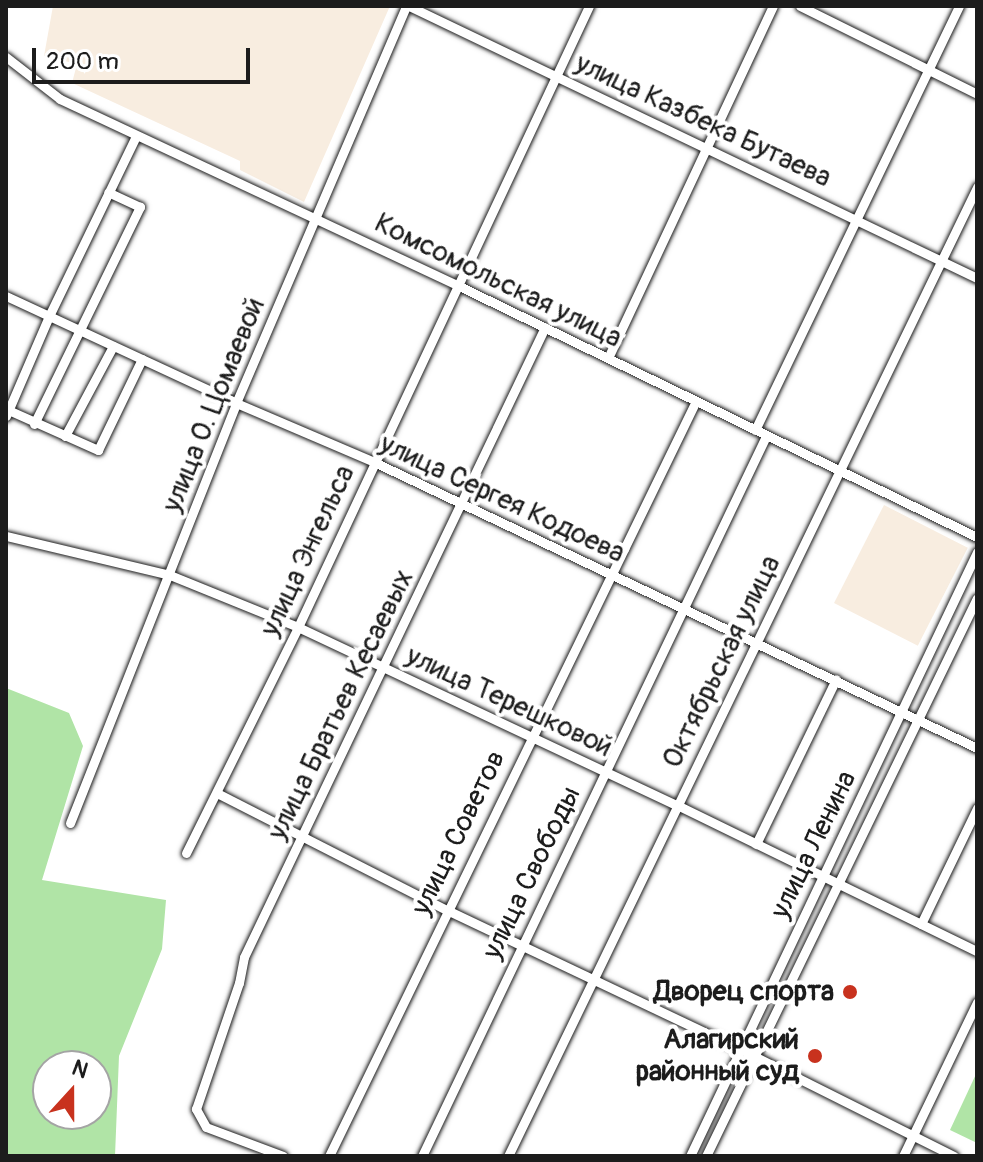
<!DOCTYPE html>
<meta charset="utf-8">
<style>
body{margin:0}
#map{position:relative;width:983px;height:1162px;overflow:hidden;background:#fff;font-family:Pangolin,sans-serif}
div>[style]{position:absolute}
.built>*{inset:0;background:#f8ede0;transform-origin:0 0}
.green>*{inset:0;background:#b0e4a6}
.roads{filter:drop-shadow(0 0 2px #1c1c1c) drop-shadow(0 0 2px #1c1c1c)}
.minor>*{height:9px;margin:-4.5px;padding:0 4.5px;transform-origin:4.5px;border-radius:4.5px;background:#fff}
.dots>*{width:22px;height:22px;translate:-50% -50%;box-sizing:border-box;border:4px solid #fff;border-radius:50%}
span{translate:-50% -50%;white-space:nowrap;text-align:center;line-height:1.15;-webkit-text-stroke:8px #fff;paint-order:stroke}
.street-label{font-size:28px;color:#1c1c1c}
.poi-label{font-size:28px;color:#1c1c1c;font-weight:700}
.right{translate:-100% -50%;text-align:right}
.frame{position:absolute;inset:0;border:8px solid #1c1c1c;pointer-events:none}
.north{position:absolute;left:32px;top:1050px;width:80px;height:80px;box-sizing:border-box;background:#fff;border:2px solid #a4a4a4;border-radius:50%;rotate:21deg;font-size:22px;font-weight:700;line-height:32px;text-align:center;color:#1c1c1c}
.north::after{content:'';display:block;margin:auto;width:28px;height:36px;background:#c8321e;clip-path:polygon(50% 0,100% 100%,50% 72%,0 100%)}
.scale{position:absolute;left:32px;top:48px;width:218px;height:36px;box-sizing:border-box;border:4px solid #1c1c1c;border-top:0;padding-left:10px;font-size:24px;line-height:28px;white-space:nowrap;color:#1c1c1c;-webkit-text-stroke:6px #fff;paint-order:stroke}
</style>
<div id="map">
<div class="built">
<i style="clip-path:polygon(53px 6px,390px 6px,304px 202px,240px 170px,240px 161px,72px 83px,77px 64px,44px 56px)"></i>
<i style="left:884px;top:505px;width:94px;height:110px;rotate:27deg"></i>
</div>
<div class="green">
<i style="clip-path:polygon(evenodd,6px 688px,69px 713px,83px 746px,42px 880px,166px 900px,162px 949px,119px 1056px,115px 1156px,6px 1156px,6px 688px,48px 1066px,96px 1066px,96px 1114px,48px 1114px,48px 1066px)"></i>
<i style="clip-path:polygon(977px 1072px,977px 1143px,950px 1130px)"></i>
</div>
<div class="roads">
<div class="minor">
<i style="left:409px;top:6px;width:630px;rotate:25.59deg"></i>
<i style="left:800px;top:6px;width:198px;rotate:26.4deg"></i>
<i style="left:6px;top:57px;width:68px;rotate:37.9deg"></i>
<i style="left:60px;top:99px;width:438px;rotate:25.1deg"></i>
<i style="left:457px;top:285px;width:578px;rotate:25.86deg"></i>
<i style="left:6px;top:296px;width:254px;rotate:24.9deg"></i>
<i style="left:236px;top:403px;width:150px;rotate:23.1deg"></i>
<i style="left:374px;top:462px;width:667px;rotate:25.37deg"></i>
<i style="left:608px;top:358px;width:389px;rotate:-64.9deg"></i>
<i style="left:6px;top:409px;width:101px;rotate:24deg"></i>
<i style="left:98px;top:450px;width:101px;rotate:-64.2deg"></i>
<i style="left:6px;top:416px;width:109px;rotate:-66.7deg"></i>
<i style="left:49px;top:316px;width:200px;rotate:-64.2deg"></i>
<i style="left:34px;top:424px;width:242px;rotate:-64deg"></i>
<i style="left:140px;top:207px;width:35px;rotate:-155deg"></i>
<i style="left:755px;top:430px;width:471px;rotate:-64.3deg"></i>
<i style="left:65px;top:436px;width:102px;rotate:-61.9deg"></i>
<i style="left:6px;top:536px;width:169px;rotate:13.4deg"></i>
<i style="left:170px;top:575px;width:138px;rotate:22.1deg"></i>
<i style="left:298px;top:627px;width:419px;rotate:25.2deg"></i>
<i style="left:677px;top:805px;width:334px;rotate:26deg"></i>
<i style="left:217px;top:793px;width:258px;rotate:27deg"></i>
<i style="left:447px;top:910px;width:324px;rotate:25.4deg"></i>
<i style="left:740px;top:1049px;width:239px;rotate:26.6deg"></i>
<i style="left:70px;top:823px;width:452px;rotate:-68.4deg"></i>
<i style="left:236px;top:403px;width:432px;rotate:-66.8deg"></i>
<i style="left:756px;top:844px;width:183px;rotate:-64.1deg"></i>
<i style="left:186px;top:853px;width:252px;rotate:-63.6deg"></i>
<i style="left:298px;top:627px;width:686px;rotate:-64.89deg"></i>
<i style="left:921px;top:924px;width:129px;rotate:-64.2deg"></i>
<i style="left:283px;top:1156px;width:82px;rotate:-159.4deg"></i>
<i style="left:206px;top:1127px;width:21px;rotate:-119deg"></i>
<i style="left:196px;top:1109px;width:133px;rotate:-71.2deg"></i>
<i style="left:239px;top:983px;width:26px;rotate:-79deg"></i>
<i style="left:244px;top:957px;width:698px;rotate:-64.46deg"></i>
<i style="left:329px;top:1156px;width:839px;rotate:-64.08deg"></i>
<i style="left:422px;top:1156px;width:798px;rotate:-64.46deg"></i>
<i style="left:508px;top:1156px;width:1077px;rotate:-64.17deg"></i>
<i style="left:690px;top:1156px;width:669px;rotate:-64.58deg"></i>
<i style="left:706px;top:1156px;width:620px;rotate:-64.1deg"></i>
<i style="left:903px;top:1156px;width:171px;rotate:-64.3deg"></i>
</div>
</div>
<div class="dots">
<i style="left:850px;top:992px;background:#c8321e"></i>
<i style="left:815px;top:1056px;background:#c8321e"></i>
</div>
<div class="street-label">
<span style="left:703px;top:121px;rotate:25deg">улица Казбека Бутаева</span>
<span style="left:498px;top:281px;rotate:26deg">Комсомольская улица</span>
<span style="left:214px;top:405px;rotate:-68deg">улица О. Цомаевой</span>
<span style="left:502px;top:499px;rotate:25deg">улица Сергея Кодоева</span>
<span style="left:308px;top:551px;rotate:-65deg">улица Энгельса</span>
<span style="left:722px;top:662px;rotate:-64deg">Октябрьская улица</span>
<span style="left:509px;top:702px;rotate:25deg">улица Терешковой</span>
<span style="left:341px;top:705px;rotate:-64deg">улица Братьев Кесаевых</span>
<span style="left:459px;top:833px;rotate:-64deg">улица Советов</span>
<span style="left:814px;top:845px;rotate:-64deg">улица Ленина</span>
<span style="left:532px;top:873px;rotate:-64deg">улица Свободы</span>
</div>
<div class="poi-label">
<span class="right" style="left:834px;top:992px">Дворец спорта</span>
<span class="right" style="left:799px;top:1056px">Алагирский<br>районный суд</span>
</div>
<div class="frame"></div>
<div class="north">N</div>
<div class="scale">200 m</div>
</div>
